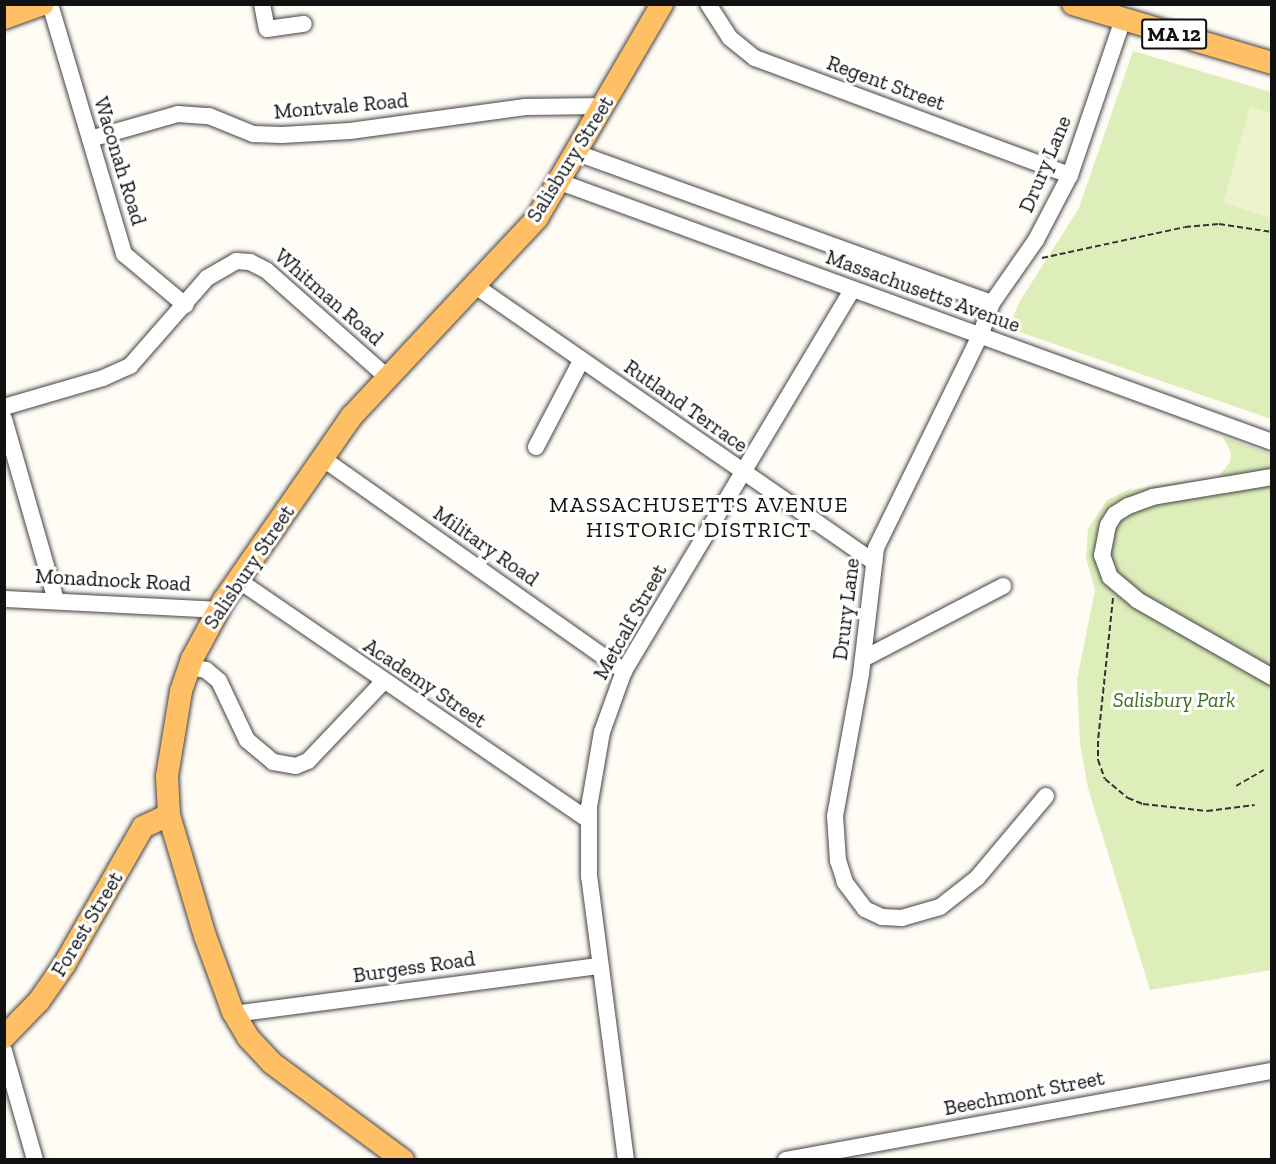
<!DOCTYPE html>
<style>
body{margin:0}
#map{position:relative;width:1276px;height:1164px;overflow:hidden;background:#fffbf5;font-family:"Zilla Slab",serif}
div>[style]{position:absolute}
.green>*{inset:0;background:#deeeba}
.pitch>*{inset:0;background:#edf4cd}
.path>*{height:2px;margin-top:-1px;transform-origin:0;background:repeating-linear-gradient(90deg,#333 0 6px,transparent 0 9px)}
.roads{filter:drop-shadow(0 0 2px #444) drop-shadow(0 0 2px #444)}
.minor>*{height:16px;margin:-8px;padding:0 8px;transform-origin:8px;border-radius:8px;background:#fff}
.major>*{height:22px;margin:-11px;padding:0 11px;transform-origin:11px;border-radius:11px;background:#ffbf65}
span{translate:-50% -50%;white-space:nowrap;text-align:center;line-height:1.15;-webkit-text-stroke:6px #fff;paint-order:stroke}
.shield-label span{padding:2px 4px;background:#fff;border:2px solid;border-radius:4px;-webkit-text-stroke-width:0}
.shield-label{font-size:20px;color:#111;font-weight:700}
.street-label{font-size:21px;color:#111}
.park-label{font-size:21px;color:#3b6f1a;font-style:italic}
.neighbourhood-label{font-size:22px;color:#111;letter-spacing:1.5px}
.frame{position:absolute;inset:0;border:6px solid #111;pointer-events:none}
</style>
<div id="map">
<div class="green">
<i style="clip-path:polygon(1133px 51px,1271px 92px,1271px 419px,1008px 328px,1020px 301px,1079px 208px)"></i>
<i style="clip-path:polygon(1223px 437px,1271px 454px,1271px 970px,1150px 990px,1088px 788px,1080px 744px,1077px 680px,1095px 590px,1086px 558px,1088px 529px,1107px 500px,1128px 490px,1218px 477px,1230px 462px,1231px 453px)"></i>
</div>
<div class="pitch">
<i style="clip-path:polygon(1250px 107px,1271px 113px,1271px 218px,1223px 203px)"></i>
</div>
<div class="path">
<i style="left:1042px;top:258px;width:146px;rotate:-12.2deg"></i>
<i style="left:1185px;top:227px;width:34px;rotate:-5deg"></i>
<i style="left:1219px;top:224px;width:54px;rotate:8.6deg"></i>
<i style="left:1113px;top:598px;width:144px;rotate:96deg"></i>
<i style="left:1098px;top:741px;width:19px;rotate:90deg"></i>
<i style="left:1098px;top:760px;width:20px;rotate:70deg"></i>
<i style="left:1105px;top:779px;width:30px;rotate:40deg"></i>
<i style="left:1128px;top:798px;width:16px;rotate:22deg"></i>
<i style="left:1143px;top:804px;width:64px;rotate:6.2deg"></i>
<i style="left:1207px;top:811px;width:48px;rotate:-7.1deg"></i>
<i style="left:1271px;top:765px;width:1px"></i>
<i style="left:1236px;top:786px;width:32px;rotate:-30deg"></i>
</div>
<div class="roads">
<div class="minor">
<i style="left:50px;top:4px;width:261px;rotate:73.5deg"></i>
<i style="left:124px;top:254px;width:80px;rotate:39.9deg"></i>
<i style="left:262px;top:4px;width:25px;rotate:79deg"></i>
<i style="left:267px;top:29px;width:37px;rotate:-8deg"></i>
<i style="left:708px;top:4px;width:40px;rotate:57.1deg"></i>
<i style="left:730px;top:38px;width:32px;rotate:39deg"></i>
<i style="left:755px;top:58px;width:336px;rotate:20.4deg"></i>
<i style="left:90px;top:139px;width:91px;rotate:-15.9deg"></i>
<i style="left:178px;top:114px;width:31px;rotate:4deg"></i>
<i style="left:209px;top:116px;width:48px;rotate:22.2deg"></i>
<i style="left:253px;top:134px;width:29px;rotate:2deg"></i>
<i style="left:282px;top:135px;width:68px;rotate:-3.4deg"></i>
<i style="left:350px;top:131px;width:177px;rotate:-7.8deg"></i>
<i style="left:525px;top:107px;width:79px;rotate:-0.7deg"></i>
<i style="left:577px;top:153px;width:441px;rotate:19.9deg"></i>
<i style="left:560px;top:182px;width:758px;rotate:20.06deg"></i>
<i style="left:474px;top:285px;width:487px;rotate:34.7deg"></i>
<i style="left:4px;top:407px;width:103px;rotate:-16.3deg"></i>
<i style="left:103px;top:378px;width:30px;rotate:-24deg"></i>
<i style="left:130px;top:366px;width:117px;rotate:-48.8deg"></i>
<i style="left:207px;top:278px;width:34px;rotate:-30deg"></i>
<i style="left:236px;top:261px;width:14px;rotate:4deg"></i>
<i style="left:250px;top:262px;width:18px;rotate:27deg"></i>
<i style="left:266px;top:270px;width:160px;rotate:41.5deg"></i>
<i style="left:4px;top:419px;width:188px;rotate:74deg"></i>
<i style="left:536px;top:447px;width:97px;rotate:-62.4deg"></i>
<i style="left:322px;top:458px;width:370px;rotate:35.2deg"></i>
<i style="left:1272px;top:477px;width:121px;rotate:170.5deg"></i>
<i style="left:1153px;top:497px;width:27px;rotate:160deg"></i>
<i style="left:1128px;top:506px;width:15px;rotate:148deg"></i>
<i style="left:1115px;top:514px;width:13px;rotate:122deg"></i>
<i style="left:1108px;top:525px;width:31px;rotate:101deg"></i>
<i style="left:1102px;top:555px;width:23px;rotate:70deg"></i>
<i style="left:1110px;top:577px;width:35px;rotate:40deg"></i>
<i style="left:1137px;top:600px;width:155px;rotate:29.7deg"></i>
<i style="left:238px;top:580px;width:424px;rotate:34.4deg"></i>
<i style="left:4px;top:599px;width:214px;rotate:2.9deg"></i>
<i style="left:863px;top:659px;width:158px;rotate:-27.5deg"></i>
<i style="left:189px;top:667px;width:17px;rotate:10deg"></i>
<i style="left:206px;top:670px;width:17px;rotate:40deg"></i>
<i style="left:219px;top:681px;width:65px;rotate:64.6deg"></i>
<i style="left:247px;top:740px;width:34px;rotate:40deg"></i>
<i style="left:273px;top:762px;width:23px;rotate:10deg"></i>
<i style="left:296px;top:766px;width:13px;rotate:-23deg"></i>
<i style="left:308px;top:761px;width:109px;rotate:-46.5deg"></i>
<i style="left:1046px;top:796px;width:107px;rotate:130.1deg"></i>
<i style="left:977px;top:878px;width:47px;rotate:141.9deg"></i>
<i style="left:940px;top:907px;width:40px;rotate:164deg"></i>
<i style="left:902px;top:918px;width:20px;rotate:-177deg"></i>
<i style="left:882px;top:917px;width:19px;rotate:-155deg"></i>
<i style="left:865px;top:909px;width:34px;rotate:-127deg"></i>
<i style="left:845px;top:882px;width:22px;rotate:-108deg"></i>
<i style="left:838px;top:861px;width:45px;rotate:-93.8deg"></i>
<i style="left:835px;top:816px;width:144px;rotate:-79.6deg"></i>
<i style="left:861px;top:674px;width:127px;rotate:-83.2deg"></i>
<i style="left:876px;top:548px;width:236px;rotate:-63.9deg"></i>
<i style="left:980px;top:336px;width:35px;rotate:-70deg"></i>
<i style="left:992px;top:303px;width:77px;rotate:-55.1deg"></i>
<i style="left:1036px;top:240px;width:73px;rotate:-62.4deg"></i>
<i style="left:1070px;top:175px;width:165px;rotate:-71.2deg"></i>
<i style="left:234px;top:1014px;width:369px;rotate:-7.5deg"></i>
<i style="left:4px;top:1051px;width:113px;rotate:74.1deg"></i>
<i style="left:626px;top:1160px;width:285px;rotate:-97.4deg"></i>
<i style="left:589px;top:877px;width:70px;rotate:-90deg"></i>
<i style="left:589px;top:807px;width:76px;rotate:-80.2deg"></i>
<i style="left:602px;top:732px;width:65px;rotate:-70.2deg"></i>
<i style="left:624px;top:671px;width:444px;rotate:-59.1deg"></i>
<i style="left:786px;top:1160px;width:494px;rotate:-10.4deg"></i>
</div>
<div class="major">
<i style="left:1073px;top:4px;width:208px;rotate:16.5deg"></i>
<i style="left:4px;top:18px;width:41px;rotate:-19.7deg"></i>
<i style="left:4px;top:1037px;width:50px;rotate:-45.8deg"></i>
<i style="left:39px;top:1001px;width:44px;rotate:-55.2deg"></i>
<i style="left:64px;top:965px;width:159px;rotate:-60.2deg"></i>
<i style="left:143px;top:827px;width:29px;rotate:-25deg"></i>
<i style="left:403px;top:1160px;width:163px;rotate:-143.5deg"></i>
<i style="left:272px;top:1063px;width:35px;rotate:-133deg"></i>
<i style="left:248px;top:1037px;width:29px;rotate:-121deg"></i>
<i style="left:233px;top:1012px;width:81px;rotate:-110.2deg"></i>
<i style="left:205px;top:936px;width:126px;rotate:-106.6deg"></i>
<i style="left:169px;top:815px;width:39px;rotate:-93deg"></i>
<i style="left:167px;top:776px;width:86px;rotate:-80.6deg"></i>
<i style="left:181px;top:691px;width:34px;rotate:-71deg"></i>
<i style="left:192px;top:659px;width:67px;rotate:-61.5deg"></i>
<i style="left:224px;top:600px;width:224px;rotate:-55.2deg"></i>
<i style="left:352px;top:416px;width:271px;rotate:-46.9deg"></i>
<i style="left:537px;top:218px;width:248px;rotate:-59.7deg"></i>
</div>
</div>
<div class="shield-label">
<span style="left:1174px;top:34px">MA 12</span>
</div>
<div class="street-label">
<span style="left:886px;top:83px;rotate:20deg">Regent Street</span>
<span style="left:341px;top:106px;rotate:-5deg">Montvale Road</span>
<span style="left:570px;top:159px;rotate:-58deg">Salisbury Street</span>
<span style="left:120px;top:161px;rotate:73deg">Waconah Road</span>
<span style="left:1045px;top:164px;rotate:-67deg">Drury Lane</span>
<span style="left:923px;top:291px;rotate:20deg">Massachusetts Avenue</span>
<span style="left:329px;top:297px;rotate:41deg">Whitman Road</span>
<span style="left:686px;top:406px;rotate:35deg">Rutland Terrace</span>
<span style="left:486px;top:546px;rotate:35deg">Military Road</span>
<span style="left:249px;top:567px;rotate:-56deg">Salisbury Street</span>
<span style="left:113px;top:580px;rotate:3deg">Monadnock Road</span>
<span style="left:846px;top:609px;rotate:-83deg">Drury Lane</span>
<span style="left:630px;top:622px;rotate:-61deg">Metcalf Street</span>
<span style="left:425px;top:683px;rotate:34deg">Academy Street</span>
<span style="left:87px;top:924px;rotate:-59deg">Forest Street</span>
<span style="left:414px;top:967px;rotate:-8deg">Burgess Road</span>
<span style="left:1024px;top:1093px;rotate:-11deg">Beechmont Street</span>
</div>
<div class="park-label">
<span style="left:1174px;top:700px">Salisbury Park</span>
</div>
<div class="neighbourhood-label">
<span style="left:699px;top:517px">MASSACHUSETTS AVENUE<br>HISTORIC DISTRICT</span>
</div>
<div class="frame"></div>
</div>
